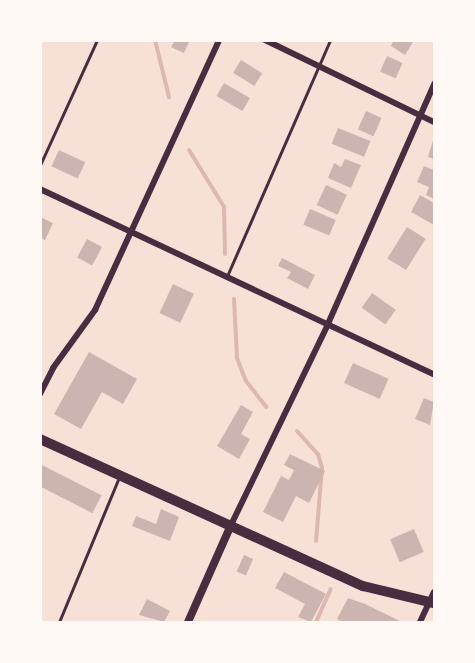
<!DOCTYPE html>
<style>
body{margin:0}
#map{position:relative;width:475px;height:663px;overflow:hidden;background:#f7e1d7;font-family:"PT Sans Narrow",sans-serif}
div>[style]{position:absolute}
.stream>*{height:4px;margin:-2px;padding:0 2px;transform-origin:2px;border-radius:2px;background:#dcb8b0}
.building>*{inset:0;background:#ccb4b1;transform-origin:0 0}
.service>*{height:3px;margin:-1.5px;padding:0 1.5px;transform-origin:1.5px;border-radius:1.5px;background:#4a2c40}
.minor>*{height:6px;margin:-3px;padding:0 3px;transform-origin:3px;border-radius:3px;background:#4a2c40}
.tertiary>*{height:8px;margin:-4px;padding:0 4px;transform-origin:4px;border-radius:4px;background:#4a2c40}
.primary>*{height:10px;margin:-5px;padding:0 5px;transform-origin:5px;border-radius:5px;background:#4a2c40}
span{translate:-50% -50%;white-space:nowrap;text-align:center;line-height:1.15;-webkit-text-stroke:4.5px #fffaf5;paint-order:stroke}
.frame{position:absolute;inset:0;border:42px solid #fffaf5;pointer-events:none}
</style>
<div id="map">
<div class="stream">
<i style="left:155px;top:40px;width:59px;rotate:76.2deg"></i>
<i style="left:189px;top:150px;width:67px;rotate:58.4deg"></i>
<i style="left:224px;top:207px;width:47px;rotate:88.8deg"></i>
<i style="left:234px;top:299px;width:59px;rotate:87.1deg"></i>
<i style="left:237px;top:358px;width:25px;rotate:69deg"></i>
<i style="left:246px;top:381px;width:33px;rotate:52deg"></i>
<i style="left:297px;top:431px;width:31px;rotate:48deg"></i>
<i style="left:318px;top:454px;width:15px;rotate:74deg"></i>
<i style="left:322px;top:468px;width:73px;rotate:94.7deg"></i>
<i style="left:316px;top:622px;width:36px;rotate:-66deg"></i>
</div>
<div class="building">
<i style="clip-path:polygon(175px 40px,190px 40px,184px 53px,171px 47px)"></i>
<i style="clip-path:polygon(394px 40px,414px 40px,405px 55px,391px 46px)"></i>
<i style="left:387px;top:56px;width:17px;height:17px;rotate:24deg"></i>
<i style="left:241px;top:60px;width:25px;height:15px;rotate:32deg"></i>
<i style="left:224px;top:83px;width:30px;height:15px;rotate:30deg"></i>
<i style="left:366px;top:111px;width:17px;height:20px;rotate:24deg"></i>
<i style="left:338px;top:128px;width:35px;height:17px;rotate:22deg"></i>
<i style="clip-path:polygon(434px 137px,434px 159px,428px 157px)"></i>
<i style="left:59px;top:150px;width:29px;height:18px;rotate:25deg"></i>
<i style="clip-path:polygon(345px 159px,361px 165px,351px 188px,328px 178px,334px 163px,341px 167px)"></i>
<i style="clip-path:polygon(424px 166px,434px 170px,434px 199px,426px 195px,429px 187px,417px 182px)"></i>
<i style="left:326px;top:185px;width:23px;height:22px;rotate:25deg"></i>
<i style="clip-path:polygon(420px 195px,434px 203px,434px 225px,411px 212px)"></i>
<i style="left:310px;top:209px;width:28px;height:17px;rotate:23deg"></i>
<i style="clip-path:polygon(40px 217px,53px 223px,45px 240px,40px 238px)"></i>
<i style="left:407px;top:227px;width:22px;height:37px;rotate:32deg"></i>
<i style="left:87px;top:239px;width:17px;height:21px;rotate:28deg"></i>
<i style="clip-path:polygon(282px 258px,315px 275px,308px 289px,287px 278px,291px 272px,278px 266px)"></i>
<i style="left:173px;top:284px;width:23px;height:32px;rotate:25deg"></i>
<i style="left:372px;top:293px;width:29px;height:18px;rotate:35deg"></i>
<i style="clip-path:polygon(89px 352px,137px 379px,123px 404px,102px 392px,81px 429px,54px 414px)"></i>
<i style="left:353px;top:363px;width:39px;height:22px;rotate:24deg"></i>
<i style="clip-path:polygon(424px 398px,434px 402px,430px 425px,415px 419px)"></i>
<i style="clip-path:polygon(241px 405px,253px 412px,241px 434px,250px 439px,239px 459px,217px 446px)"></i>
<i style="clip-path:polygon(290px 454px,325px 471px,309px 503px,296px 496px,283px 522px,263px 512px,281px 476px,289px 480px,294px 470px,284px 465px)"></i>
<i style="left:40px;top:464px;width:69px;height:20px;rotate:27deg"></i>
<i style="clip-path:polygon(161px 509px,179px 517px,170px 541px,132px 526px,136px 516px,156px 524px)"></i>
<i style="left:414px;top:529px;width:25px;height:26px;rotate:67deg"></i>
<i style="left:244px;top:555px;width:10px;height:18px;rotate:24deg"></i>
<i style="clip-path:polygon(284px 572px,326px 594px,311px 622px,298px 617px,305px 604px,275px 588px)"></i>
<i style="clip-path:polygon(348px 598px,365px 604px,402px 622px,343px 622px,337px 619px)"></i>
<i style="clip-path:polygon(147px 599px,170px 611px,164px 622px,139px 615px)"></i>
</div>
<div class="service">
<i style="left:40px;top:165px;width:137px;rotate:-65.5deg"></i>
<i style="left:227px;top:276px;width:257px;rotate:-66.4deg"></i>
<i style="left:59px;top:622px;width:157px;rotate:-67.5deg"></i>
</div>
<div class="minor">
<i style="left:265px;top:40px;width:188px;rotate:25.9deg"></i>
<i style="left:40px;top:189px;width:435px;rotate:25.2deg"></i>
<i style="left:40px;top:394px;width:29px;rotate:-63deg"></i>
<i style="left:53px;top:368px;width:72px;rotate:-54.1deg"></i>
<i style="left:95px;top:310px;width:297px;rotate:-65.3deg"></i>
<i style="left:231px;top:525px;width:221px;rotate:-64.2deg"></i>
<i style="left:327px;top:326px;width:265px;rotate:-66.1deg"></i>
<i style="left:420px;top:622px;width:33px;rotate:-65deg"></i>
</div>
<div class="tertiary">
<i style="left:188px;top:622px;width:106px;rotate:-66.1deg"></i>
</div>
<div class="primary">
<i style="left:40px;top:439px;width:355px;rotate:24.5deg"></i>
<i style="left:363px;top:586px;width:73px;rotate:13.5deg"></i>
</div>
<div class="frame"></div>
</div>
